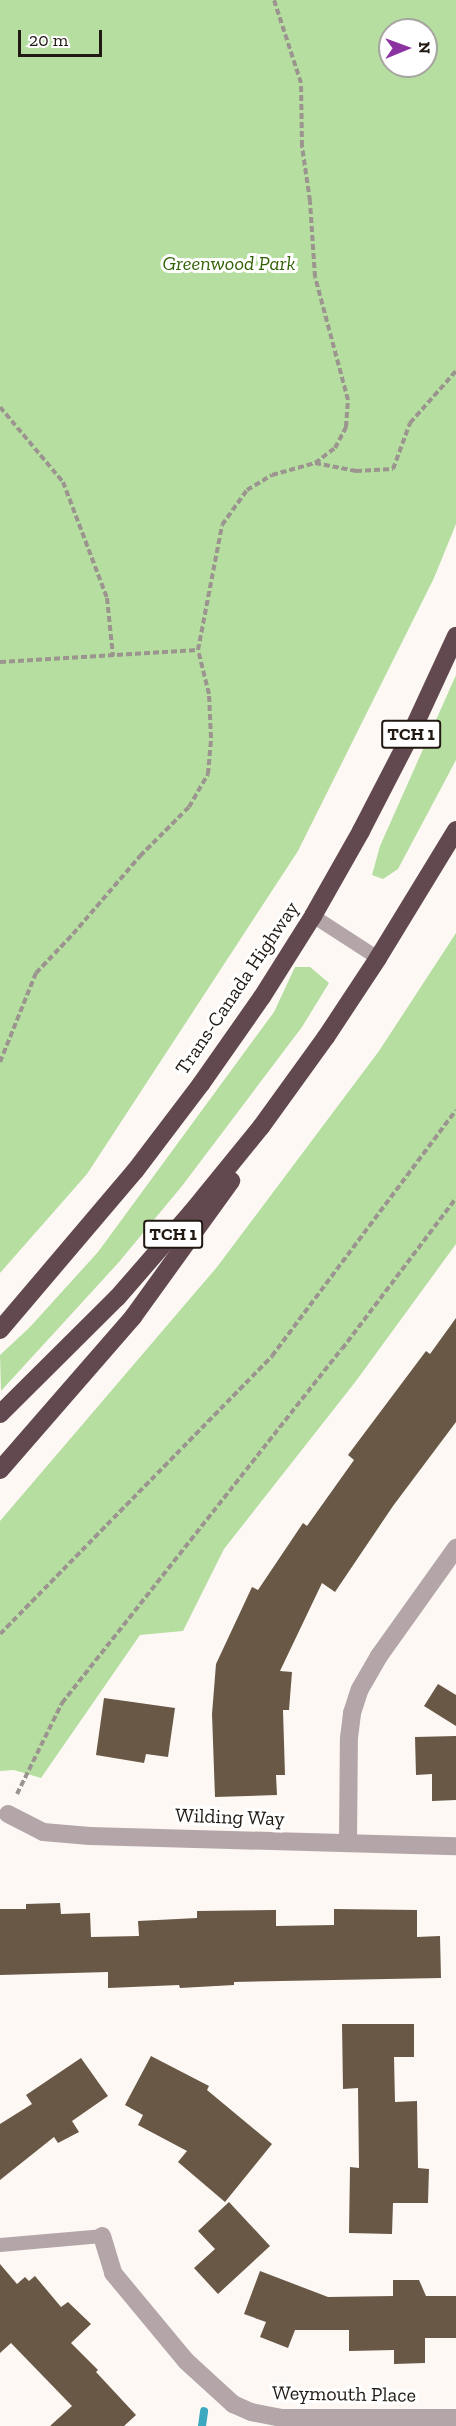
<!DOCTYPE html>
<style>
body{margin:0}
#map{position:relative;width:456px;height:2426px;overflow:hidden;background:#fdf8f4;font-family:"Zilla Slab",serif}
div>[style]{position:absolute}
.green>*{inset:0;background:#b5dea0}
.stream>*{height:8px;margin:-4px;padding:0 4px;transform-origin:4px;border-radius:4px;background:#3ca9c0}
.building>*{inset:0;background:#695846}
.path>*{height:4px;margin-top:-2px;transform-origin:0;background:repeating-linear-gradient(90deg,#9b948f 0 6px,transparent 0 9px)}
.service>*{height:14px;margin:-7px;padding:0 7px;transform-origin:7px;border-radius:7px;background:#b3a5a8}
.minor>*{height:18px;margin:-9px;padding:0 9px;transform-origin:9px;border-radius:9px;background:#b3a5a8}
.motorway>*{height:18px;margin:-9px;padding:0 9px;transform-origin:9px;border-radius:9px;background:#62494f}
span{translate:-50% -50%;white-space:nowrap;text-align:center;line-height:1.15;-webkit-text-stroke:6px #fff;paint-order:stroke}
.shield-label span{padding:2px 4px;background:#fff;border:2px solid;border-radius:4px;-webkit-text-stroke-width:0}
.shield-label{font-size:18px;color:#211912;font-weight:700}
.park-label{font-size:20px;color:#326208;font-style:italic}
.street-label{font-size:20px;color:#211912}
.north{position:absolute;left:378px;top:18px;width:60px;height:60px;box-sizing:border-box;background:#fff;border:2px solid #a6a3a0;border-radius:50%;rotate:89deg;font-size:16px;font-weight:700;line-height:24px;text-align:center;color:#211912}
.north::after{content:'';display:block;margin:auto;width:21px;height:27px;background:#8b34a1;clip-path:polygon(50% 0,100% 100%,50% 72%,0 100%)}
.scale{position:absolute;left:18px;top:30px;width:84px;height:27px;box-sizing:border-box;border:3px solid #211912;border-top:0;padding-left:8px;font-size:18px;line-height:21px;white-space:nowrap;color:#211912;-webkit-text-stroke:4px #fff;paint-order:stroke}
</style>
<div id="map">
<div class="green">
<i style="clip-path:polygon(evenodd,0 0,456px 0,456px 524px,434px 578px,298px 851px,87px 1174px,0 1273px,0 0,390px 30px,426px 30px,426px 66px,390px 66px,390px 30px)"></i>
<i style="clip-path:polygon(456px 675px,456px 760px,398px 869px,383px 879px,372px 875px,380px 846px)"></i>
<i style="clip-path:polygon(456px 933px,456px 1244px,356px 1381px,224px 1549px,183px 1631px,140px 1635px,41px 1778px,14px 1770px,0 1771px,0 1521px,217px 1267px,379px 1051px)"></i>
<i style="clip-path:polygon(295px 967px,310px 967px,329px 983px,302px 1027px,182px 1186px,119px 1262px,1px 1391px,0 1355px,30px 1327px,98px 1252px,274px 1012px)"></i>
</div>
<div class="stream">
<i style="left:202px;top:2426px;width:15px;rotate:-82deg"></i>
</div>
<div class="building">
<i style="clip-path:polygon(456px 1318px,456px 1422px,393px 1506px,335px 1592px,322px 1583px,280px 1671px,292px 1672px,289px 1710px,283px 1710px,285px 1775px,276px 1775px,277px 1795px,215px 1797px,212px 1714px,216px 1664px,252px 1587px,258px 1590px,303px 1523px,307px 1526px,354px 1460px,348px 1455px,426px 1351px,430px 1354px)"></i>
<i style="clip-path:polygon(438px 1684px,456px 1695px,456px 1726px,424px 1706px)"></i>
<i style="clip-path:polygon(104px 1698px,175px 1708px,168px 1757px,146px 1754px,144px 1763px,96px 1755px)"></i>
<i style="clip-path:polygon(456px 1736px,456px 1800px,432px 1801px,432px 1774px,416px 1775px,415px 1737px)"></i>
<i style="clip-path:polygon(60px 1903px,61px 1914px,90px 1913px,91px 1937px,139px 1936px,138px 1921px,197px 1918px,197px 1911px,276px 1910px,276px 1926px,334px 1925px,334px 1909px,417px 1910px,417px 1937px,440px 1936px,441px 1978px,234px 1982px,234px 1985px,180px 1988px,179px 1985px,108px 1988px,108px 1972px,0 1975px,0 1909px,26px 1909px,26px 1904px)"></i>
<i style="clip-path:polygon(342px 2024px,414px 2024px,414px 2057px,394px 2057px,395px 2102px,417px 2101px,418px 2168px,429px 2169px,428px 2203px,393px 2203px,392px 2234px,349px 2233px,350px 2167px,359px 2168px,358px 2088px,343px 2089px)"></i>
<i style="clip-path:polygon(151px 2056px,209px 2086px,207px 2090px,272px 2144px,225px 2202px,178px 2162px,187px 2151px,138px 2125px,143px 2115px,125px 2105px)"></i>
<i style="clip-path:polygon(81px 2058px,108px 2096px,72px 2121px,79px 2132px,58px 2143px,54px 2137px,0 2180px,0 2124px,32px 2104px,26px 2095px)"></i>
<i style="clip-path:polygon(229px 2202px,270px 2246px,218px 2294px,194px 2268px,215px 2249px,198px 2231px)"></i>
<i style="clip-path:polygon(0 2264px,17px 2284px,25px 2277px,29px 2281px,35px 2276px,61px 2307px,68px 2302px,91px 2324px,71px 2343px,98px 2370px,96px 2372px,136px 2415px,124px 2426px,50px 2426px,72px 2406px,11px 2343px,0 2353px)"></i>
<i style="clip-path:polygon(260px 2271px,328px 2297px,393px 2296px,393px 2280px,419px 2280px,426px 2296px,456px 2296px,456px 2338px,425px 2338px,425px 2363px,394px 2364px,394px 2350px,349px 2351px,349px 2330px,295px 2330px,288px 2348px,260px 2337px,266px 2322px,244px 2314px)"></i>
</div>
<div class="path">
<i style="left:0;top:407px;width:98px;rotate:50deg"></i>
<i style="left:63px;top:482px;width:124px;rotate:69.2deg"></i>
<i style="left:107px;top:598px;width:58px;rotate:84.1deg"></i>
<i style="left:315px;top:463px;width:42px;rotate:11deg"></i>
<i style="left:356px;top:471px;width:37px;rotate:-3deg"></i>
<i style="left:393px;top:469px;width:49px;rotate:-69.7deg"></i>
<i style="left:410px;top:423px;width:69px;rotate:-48.5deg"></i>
<i style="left:0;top:662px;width:198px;rotate:-3.5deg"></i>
<i style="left:0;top:1062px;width:96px;rotate:-68deg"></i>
<i style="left:36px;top:973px;width:54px;rotate:-46.5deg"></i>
<i style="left:73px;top:934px;width:103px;rotate:-49.3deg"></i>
<i style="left:140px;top:856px;width:69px;rotate:-45deg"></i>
<i style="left:189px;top:807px;width:38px;rotate:-60deg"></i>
<i style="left:208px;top:774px;width:36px;rotate:-85deg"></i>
<i style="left:211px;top:738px;width:44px;rotate:-92.6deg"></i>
<i style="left:209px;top:694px;width:45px;rotate:-104deg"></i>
<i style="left:198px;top:650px;width:127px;rotate:-79.1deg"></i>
<i style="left:222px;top:525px;width:43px;rotate:-54.5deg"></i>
<i style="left:247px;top:490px;width:29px;rotate:-31deg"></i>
<i style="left:272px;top:475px;width:45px;rotate:-15.6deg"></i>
<i style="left:315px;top:463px;width:25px;rotate:-37deg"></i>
<i style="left:335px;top:448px;width:24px;rotate:-62deg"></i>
<i style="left:346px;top:427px;width:27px;rotate:-86deg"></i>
<i style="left:348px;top:400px;width:127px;rotate:-105deg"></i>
<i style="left:315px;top:277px;width:76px;rotate:-93.8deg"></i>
<i style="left:310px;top:201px;width:56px;rotate:-98.3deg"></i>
<i style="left:302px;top:146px;width:63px;rotate:-90.9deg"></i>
<i style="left:301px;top:83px;width:87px;rotate:-108deg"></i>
<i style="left:0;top:1634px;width:389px;rotate:-45.6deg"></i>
<i style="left:272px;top:1356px;width:307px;rotate:-53.2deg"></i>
<i style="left:17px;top:1794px;width:102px;rotate:-63.7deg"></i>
<i style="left:62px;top:1703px;width:451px;rotate:-51.7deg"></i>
<i style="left:342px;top:1349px;width:189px;rotate:-52.9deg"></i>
</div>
<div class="service">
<i style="left:313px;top:916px;width:77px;rotate:32.9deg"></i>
<i style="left:0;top:2245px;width:102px;rotate:-5deg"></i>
</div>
<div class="minor">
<i style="left:8px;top:1814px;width:39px;rotate:27deg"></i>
<i style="left:43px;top:1832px;width:47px;rotate:4.9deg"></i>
<i style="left:90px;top:1836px;width:366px;rotate:1.6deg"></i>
<i style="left:348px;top:1843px;width:105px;rotate:-89.5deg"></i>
<i style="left:349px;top:1738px;width:25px;rotate:-83deg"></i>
<i style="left:352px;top:1713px;width:25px;rotate:-72deg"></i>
<i style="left:360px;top:1689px;width:38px;rotate:-60deg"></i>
<i style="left:379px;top:1656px;width:133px;rotate:-54.5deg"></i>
<i style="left:102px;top:2236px;width:39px;rotate:73deg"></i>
<i style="left:113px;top:2273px;width:114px;rotate:50.3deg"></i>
<i style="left:186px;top:2361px;width:64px;rotate:42.5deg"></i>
<i style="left:233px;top:2404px;width:20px;rotate:24deg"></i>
<i style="left:251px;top:2412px;width:33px;rotate:11deg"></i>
<i style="left:283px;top:2418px;width:173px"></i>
</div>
<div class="motorway">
<i style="left:0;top:1330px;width:209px;rotate:-49.7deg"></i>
<i style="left:135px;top:1171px;width:109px;rotate:-52.8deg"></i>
<i style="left:201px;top:1084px;width:106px;rotate:-55deg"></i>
<i style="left:262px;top:997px;width:96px;rotate:-57.8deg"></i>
<i style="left:313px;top:916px;width:98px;rotate:-60.5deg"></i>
<i style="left:361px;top:831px;width:100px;rotate:-62.7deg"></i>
<i style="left:407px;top:742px;width:117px;rotate:-65.2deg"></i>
<i style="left:0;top:1414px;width:165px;rotate:-44.8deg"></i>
<i style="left:117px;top:1298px;width:113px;rotate:-49deg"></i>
<i style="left:191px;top:1213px;width:111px;rotate:-50.9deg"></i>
<i style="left:261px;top:1127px;width:111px;rotate:-54.2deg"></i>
<i style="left:326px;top:1037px;width:95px;rotate:-56.6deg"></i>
<i style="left:378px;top:958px;width:150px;rotate:-58.6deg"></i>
<i style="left:0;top:1470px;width:203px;rotate:-49deg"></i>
<i style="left:133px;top:1317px;width:168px;rotate:-54.2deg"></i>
</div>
<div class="shield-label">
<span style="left:411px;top:734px">TCH 1</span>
<span style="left:173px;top:1234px">TCH 1</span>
</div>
<div class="park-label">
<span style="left:229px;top:263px">Greenwood Park</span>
</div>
<div class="street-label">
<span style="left:237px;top:988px;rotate:-56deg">Trans-Canada Highway</span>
<span style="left:230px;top:1817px;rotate:2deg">Wilding Way</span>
<span style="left:344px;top:2394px;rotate:1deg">Weymouth Place</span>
</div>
<div class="north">N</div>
<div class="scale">20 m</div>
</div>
